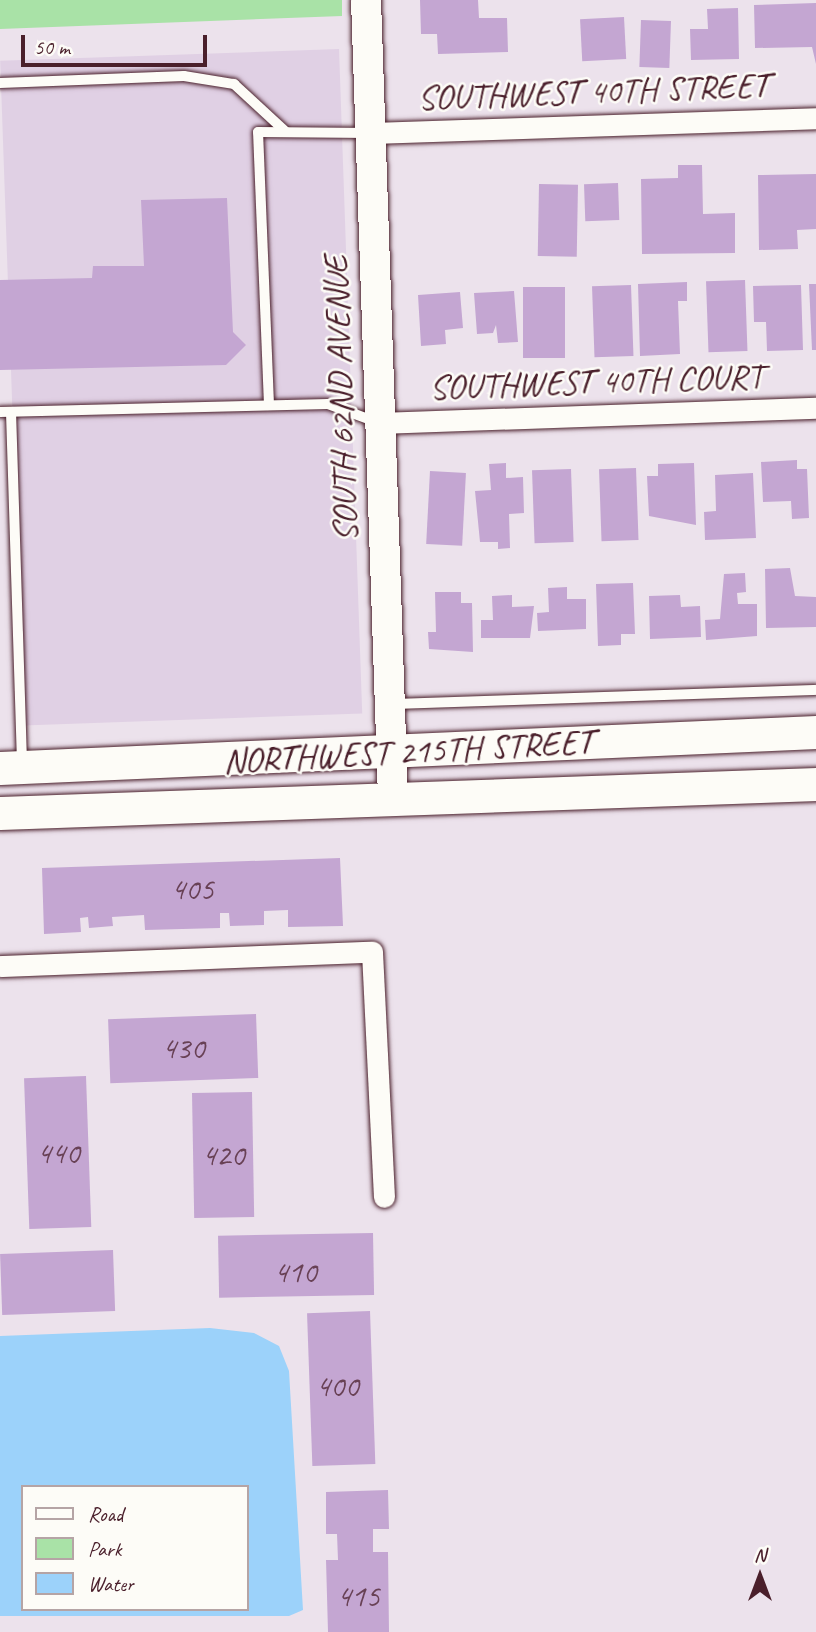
<!DOCTYPE html>
<style>
body{margin:0}
#map{position:relative;width:816px;height:1632px;overflow:hidden;background:#ece2ec;font-family:Caveat,sans-serif}
div>[style]{position:absolute}
.built>*{inset:0;background:#e0d0e4;transform-origin:0 0}
.green>*{inset:0;background:#a9e2a7}
.water>*{inset:0;background:#9cd2fa}
.building>*{inset:0;background:#c4a6d2;transform-origin:0 0}
.roads{filter:drop-shadow(0 0 2px #4a1f2b) drop-shadow(0 0 2px #4a1f2b)}
.lane>*{height:10px;margin:-5px;padding:0 5px;transform-origin:5px;border-radius:5px;background:#fdfcf7}
.street>*{height:21px;margin:-10.5px;padding:0 10.5px;transform-origin:10.5px;border-radius:10.5px;background:#fdfcf7}
.secondary>*{height:30px;margin:-15px;padding:0 15px;transform-origin:15px;border-radius:15px;background:#fdfcf7}
.primary>*{height:33px;margin:-16.5px;padding:0 16.5px;transform-origin:16.5px;border-radius:16.5px;background:#fdfcf7}
span{translate:-50% -50%;white-space:nowrap;text-align:center;line-height:1.15;-webkit-text-stroke:5px #fdfcf7;paint-order:stroke}
.number-label{font-size:32px;color:#684155}
.number-label span{-webkit-text-stroke-width:0}
.street-label{font-size:35px;color:#4a1f2b}
.legend{position:absolute;left:21px;top:1485px;width:228px;height:126px;box-sizing:border-box;background:#fdfcf7;border:2px solid #b5a4a5;margin:0;padding:9px 12px;list-style:none;font-size:21px;color:#4a1f2b}
.legend li{display:flex;align-items:center;gap:14px;height:35px}
.legend b{width:35px;border:2px solid #b5a4a5}
.north{position:absolute;left:725px;top:1541px;width:70px;height:70px;-webkit-text-stroke:5px #fdfcf7;paint-order:stroke;rotate:0deg;font-size:19px;font-weight:700;line-height:28px;text-align:center;color:#4a1f2b}
.north::after{content:'';display:block;margin:auto;width:24px;height:32px;background:#4a1f2b;clip-path:polygon(50% 0,100% 100%,50% 72%,0 100%)}
.scale{position:absolute;left:21px;top:35px;width:186px;height:32px;box-sizing:border-box;border:4px solid #4a1f2b;border-top:0;padding-left:9px;font-size:21px;line-height:24px;white-space:nowrap;color:#4a1f2b;-webkit-text-stroke:5px #fdfcf7;paint-order:stroke}
</style>
<div id="map">
<div class="built">
<i style="left:339px;top:49px;width:665px;height:339px;rotate:88deg"></i>
</div>
<div class="green">
<i style="clip-path:polygon(0 0,342px 0,342px 16px,0 29px)"></i>
</div>
<div class="water">
<i style="clip-path:polygon(evenodd,210px 1328px,254px 1333px,279px 1346px,289px 1371px,303px 1610px,289px 1616px,0 1616px,0 1336px,210px 1328px,23px 1487px,247px 1487px,247px 1609px,23px 1609px,23px 1487px)"></i>
</div>
<div class="building">
<i style="clip-path:polygon(420px 0,478px 0,479px 18px,507px 18px,508px 52px,438px 54px,437px 34px,421px 34px)"></i>
<i style="clip-path:polygon(816px 3px,816px 64px,812px 47px,755px 48px,754px 5px)"></i>
<i style="clip-path:polygon(738px 8px,739px 59px,691px 60px,690px 29px,708px 29px,707px 9px)"></i>
<i style="left:624px;top:17px;width:42px;height:44px;rotate:87deg"></i>
<i style="left:641px;top:20px;width:30px;height:47px;rotate:2deg"></i>
<i style="clip-path:polygon(678px 165px,702px 165px,703px 214px,735px 213px,735px 253px,642px 254px,641px 179px,678px 178px)"></i>
<i style="clip-path:polygon(816px 174px,816px 229px,797px 230px,798px 249px,759px 250px,758px 175px)"></i>
<i style="left:618px;top:183px;width:37px;height:34px;rotate:88deg"></i>
<i style="left:539px;top:184px;width:39px;height:72px;rotate:1deg"></i>
<i style="clip-path:polygon(227px 198px,233px 332px,246px 345px,226px 365px,0 370px,0 280px,92px 278px,93px 266px,144px 266px,141px 200px)"></i>
<i style="left:745px;top:280px;width:71px;height:39px;rotate:88deg"></i>
<i style="clip-path:polygon(687px 282px,687px 301px,678px 301px,680px 354px,640px 356px,638px 284px)"></i>
<i style="clip-path:polygon(809px 284px,816px 284px,816px 350px,812px 350px)"></i>
<i style="left:631px;top:285px;width:71px;height:39px;rotate:88deg"></i>
<i style="clip-path:polygon(801px 285px,803px 350px,767px 351px,766px 322px,754px 322px,753px 286px)"></i>
<i style="left:565px;top:287px;width:71px;height:42px;rotate:90deg"></i>
<i style="clip-path:polygon(514px 291px,518px 342px,498px 343px,496px 325px,493px 333px,477px 334px,474px 293px)"></i>
<i style="clip-path:polygon(460px 292px,463px 328px,445px 330px,446px 344px,421px 346px,418px 295px)"></i>
<i style="clip-path:polygon(797px 460px,797px 469px,807px 469px,809px 518px,792px 519px,791px 501px,763px 502px,761px 462px)"></i>
<i style="clip-path:polygon(506px 463px,506px 478px,523px 477px,524px 513px,509px 514px,510px 548px,498px 549px,498px 542px,480px 542px,475px 491px,491px 490px,489px 464px)"></i>
<i style="clip-path:polygon(694px 463px,696px 525px,649px 516px,647px 476px,658px 476px,658px 464px)"></i>
<i style="left:636px;top:468px;width:72px;height:37px;rotate:88deg"></i>
<i style="left:571px;top:469px;width:73px;height:39px;rotate:88deg"></i>
<i style="left:430px;top:471px;width:36px;height:73px;rotate:3deg"></i>
<i style="clip-path:polygon(753px 473px,756px 538px,705px 540px,704px 512px,716px 511px,715px 475px)"></i>
<i style="clip-path:polygon(790px 568px,795px 596px,816px 597px,816px 627px,766px 628px,765px 569px)"></i>
<i style="clip-path:polygon(745px 573px,746px 592px,737px 593px,738px 604px,757px 604px,757px 636px,706px 640px,705px 620px,720px 619px,724px 574px)"></i>
<i style="clip-path:polygon(633px 583px,635px 634px,621px 634px,621px 645px,598px 646px,596px 584px)"></i>
<i style="clip-path:polygon(567px 587px,567px 599px,586px 599px,586px 629px,538px 631px,537px 613px,549px 612px,548px 588px)"></i>
<i style="clip-path:polygon(435px 592px,461px 592px,461px 603px,472px 603px,473px 652px,429px 649px,428px 632px,436px 632px)"></i>
<i style="clip-path:polygon(512px 595px,512px 607px,534px 606px,530px 638px,481px 638px,481px 620px,493px 620px,492px 596px)"></i>
<i style="clip-path:polygon(680px 595px,681px 607px,700px 606px,701px 637px,650px 639px,649px 596px)"></i>
<i style="clip-path:polygon(340px 858px,343px 926px,288px 927px,288px 910px,264px 911px,264px 925px,230px 926px,229px 913px,220px 913px,220px 928px,145px 930px,144px 915px,112px 917px,113px 926px,89px 928px,88px 917px,80px 918px,81px 932px,44px 934px,42px 868px)"></i>
<i style="left:256px;top:1014px;width:64px;height:148px;rotate:88deg"></i>
<i style="left:86px;top:1076px;width:151px;height:62px;rotate:88deg"></i>
<i style="left:252px;top:1092px;width:125px;height:60px;rotate:89deg"></i>
<i style="left:373px;top:1233px;width:62px;height:155px;rotate:89deg"></i>
<i style="left:113px;top:1250px;width:61px;height:113px;rotate:88deg"></i>
<i style="left:370px;top:1311px;width:153px;height:63px;rotate:88deg"></i>
<i style="clip-path:polygon(388px 1490px,389px 1529px,373px 1529px,373px 1552px,388px 1552px,389px 1632px,328px 1632px,326px 1560px,338px 1560px,337px 1534px,326px 1534px,326px 1492px)"></i>
</div>
<div class="roads">
<div class="lane">
<i style="left:0;top:83px;width:184px;rotate:-2.2deg"></i>
<i style="left:184px;top:76px;width:51px;rotate:9.1deg"></i>
<i style="left:234px;top:84px;width:69px;rotate:42.7deg"></i>
<i style="left:269px;top:405px;width:273px;rotate:-92.3deg"></i>
<i style="left:258px;top:132px;width:112px;rotate:0.5deg"></i>
<i style="left:0;top:412px;width:328px;rotate:-1.4deg"></i>
<i style="left:328px;top:404px;width:54px;rotate:20.4deg"></i>
<i style="left:11px;top:412px;width:351px;rotate:88.2deg"></i>
<i style="left:392px;top:704px;width:424px;rotate:-1.9deg"></i>
</div>
<div class="street">
<i style="left:372px;top:133px;width:444px;rotate:-1.9deg"></i>
<i style="left:379px;top:423px;width:437px;rotate:-2deg"></i>
<i style="left:0;top:966px;width:372px;rotate:-2.2deg"></i>
<i style="left:372px;top:952px;width:245px;rotate:87.2deg"></i>
</div>
<div class="secondary">
<i style="left:366px;top:0;width:797px;rotate:88.06deg"></i>
</div>
<div class="primary">
<i style="left:0;top:768px;width:817px;rotate:-2.53deg"></i>
<i style="left:0;top:813px;width:817px;rotate:-2.04deg"></i>
</div>
</div>
<div class="number-label">
<span style="left:192px;top:889px">405</span>
<span style="left:183px;top:1048px">430</span>
<span style="left:58px;top:1153px">440</span>
<span style="left:223px;top:1155px">420</span>
<span style="left:295px;top:1272px">410</span>
<span style="left:337px;top:1386px">400</span>
<span style="left:358px;top:1596px">415</span>
</div>
<div class="street-label">
<span style="left:593px;top:92px;rotate:-2deg">SOUTHWEST 40TH STREET</span>
<span style="left:596px;top:382px;rotate:-2deg">SOUTHWEST 40TH COURT</span>
<span style="left:341px;top:399px;rotate:-92deg">SOUTH 62ND AVENUE</span>
<span style="left:408px;top:752px;rotate:-3deg">NORTHWEST 215TH STREET</span>
</div>
<ul class="legend">
<li><b style="height:9px;background:#fdfcf7"></b>Road</li>
<li><b style="height:19px;background:#a9e2a7"></b>Park</li>
<li><b style="height:19px;background:#9cd2fa"></b>Water</li>
</ul>
<div class="north">N</div>
<div class="scale">50 m</div>
</div>
